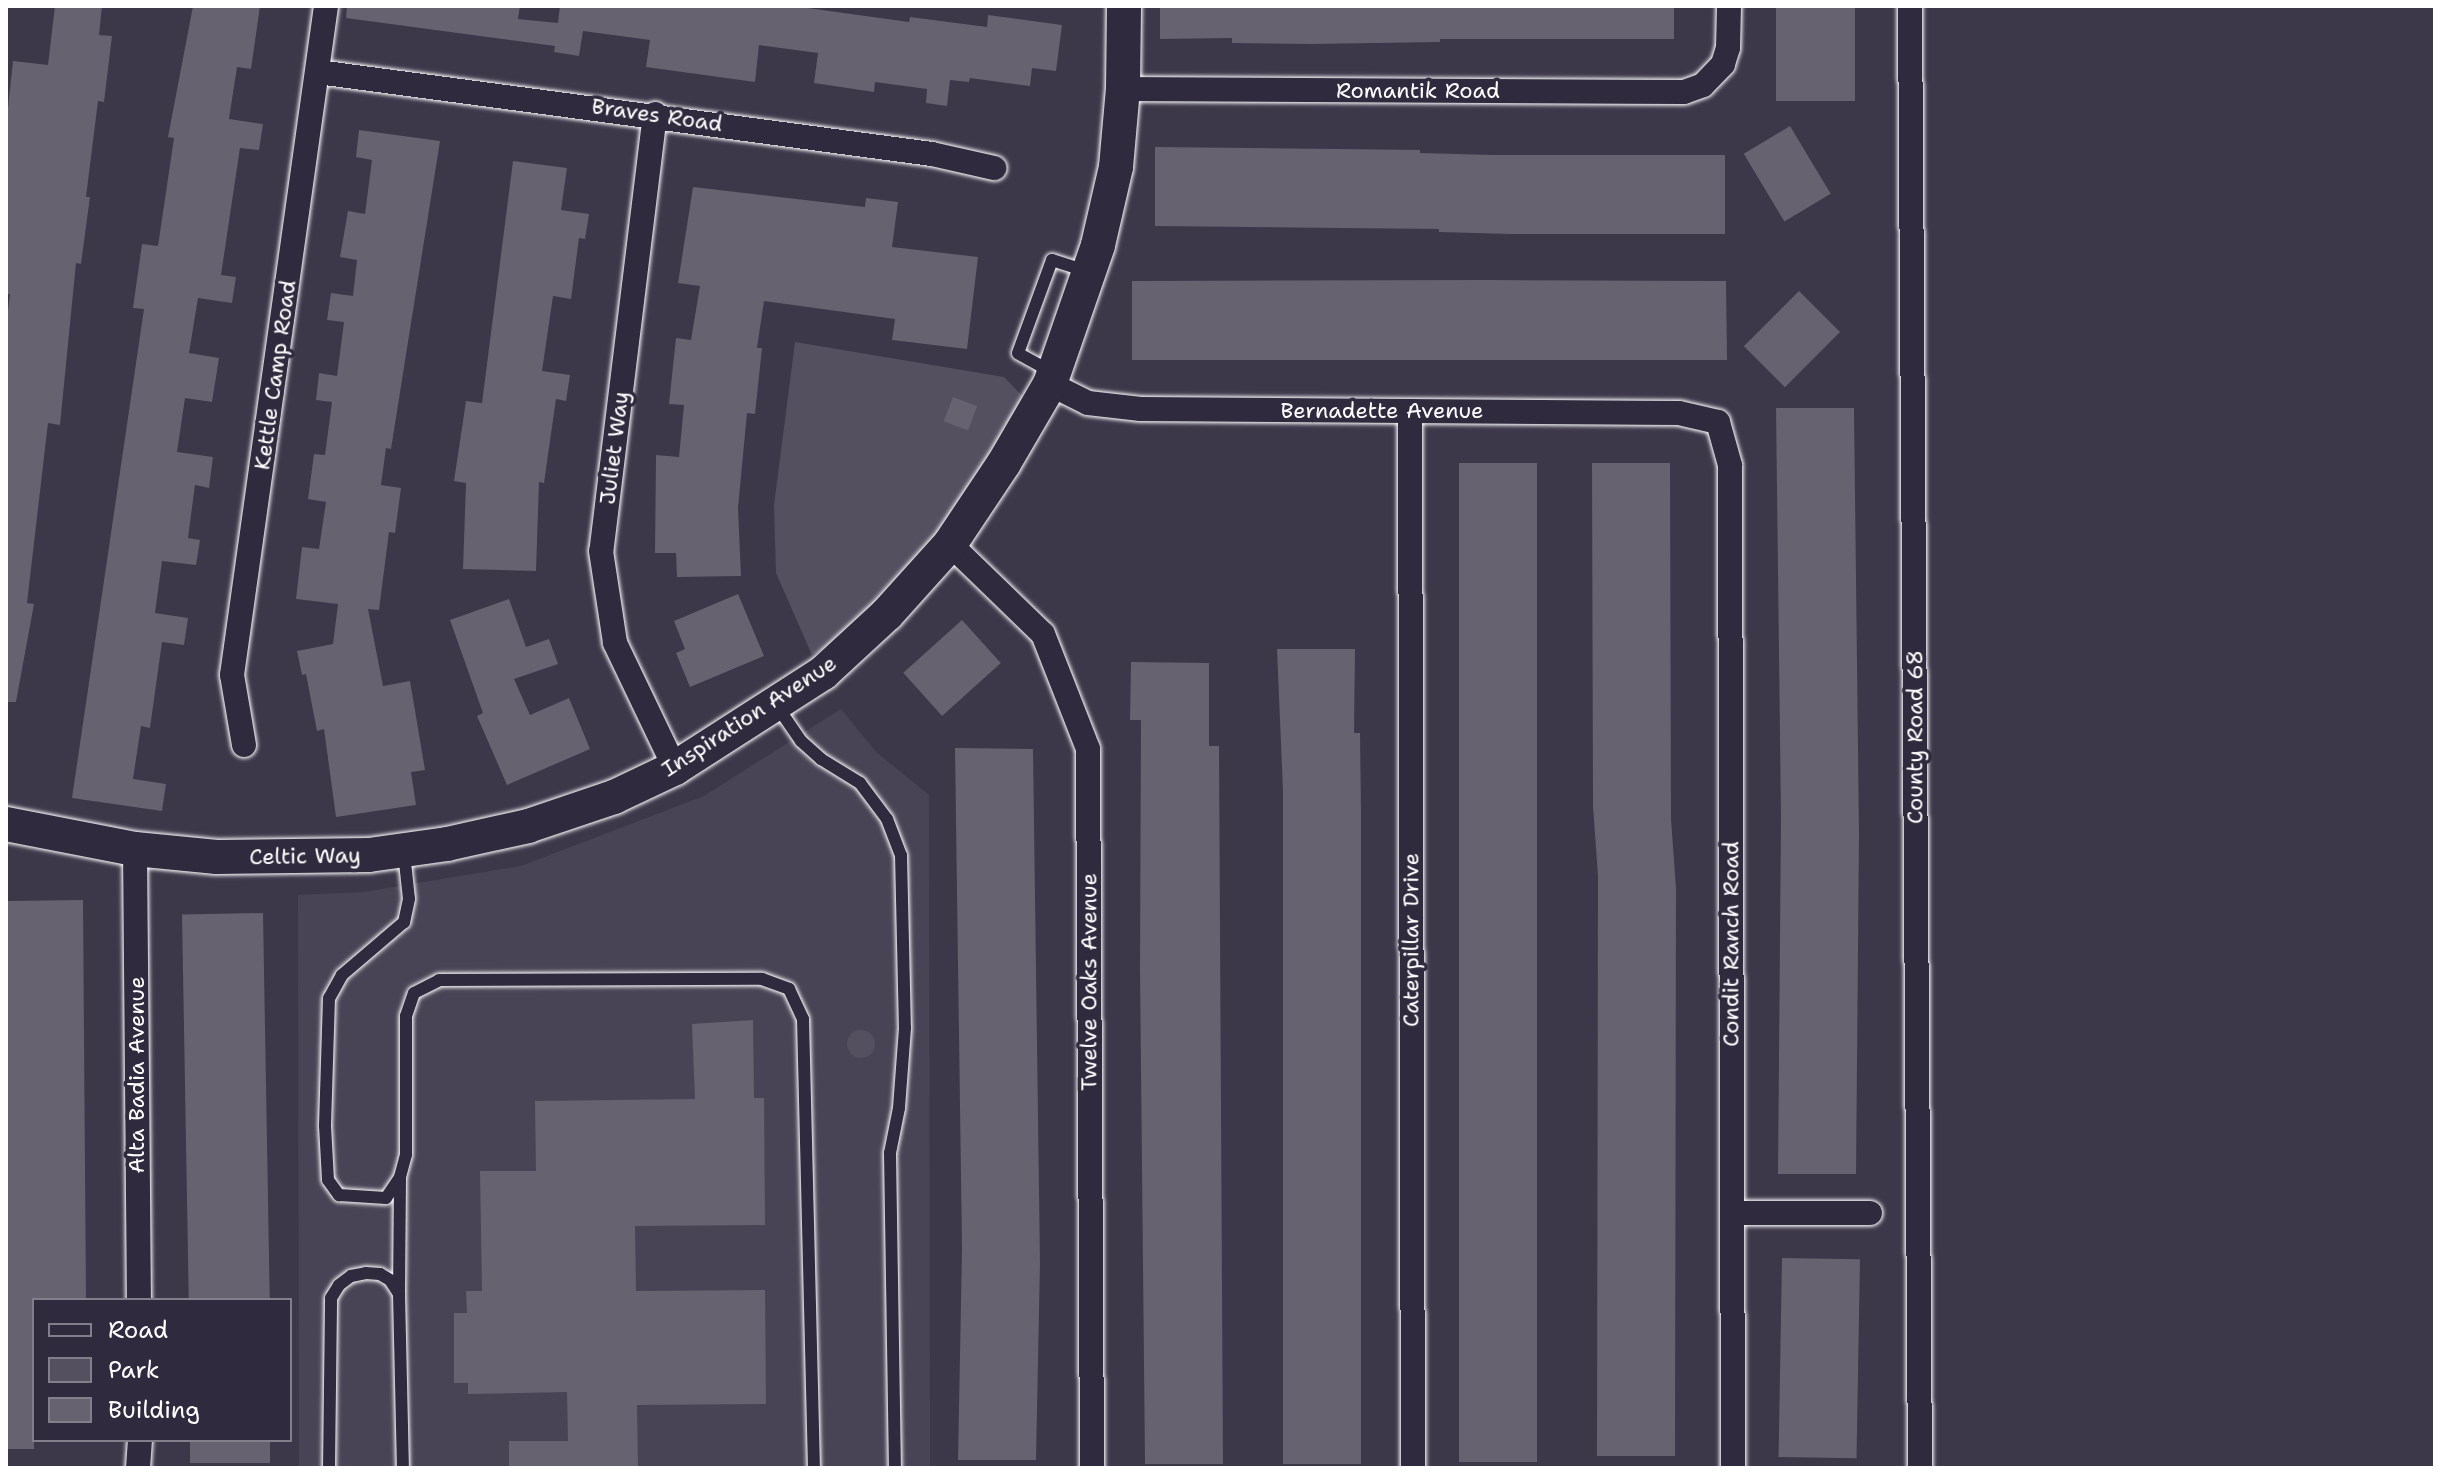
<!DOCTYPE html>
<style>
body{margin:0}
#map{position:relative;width:2441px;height:1474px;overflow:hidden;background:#3c3749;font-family:"Shantell Sans",sans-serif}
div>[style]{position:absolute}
.built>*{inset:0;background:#494455}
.green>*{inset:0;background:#555060}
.round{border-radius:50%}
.building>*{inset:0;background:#666270;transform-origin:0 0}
.roads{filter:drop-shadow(0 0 2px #fff) drop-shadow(0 0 2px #fff)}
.lane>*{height:12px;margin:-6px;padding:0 6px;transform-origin:6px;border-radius:6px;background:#2f2a3d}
.street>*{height:24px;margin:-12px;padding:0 12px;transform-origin:12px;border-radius:12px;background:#2f2a3d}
.secondary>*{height:34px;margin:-17px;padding:0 17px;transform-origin:17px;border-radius:17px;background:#2f2a3d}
span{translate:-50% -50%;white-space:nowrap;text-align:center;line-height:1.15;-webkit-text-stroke:7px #2f2a3d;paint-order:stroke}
.street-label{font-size:22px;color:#fff}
.frame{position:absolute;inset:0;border:8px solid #fff;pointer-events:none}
.legend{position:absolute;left:32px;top:1298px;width:260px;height:144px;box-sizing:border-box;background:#2f2a3d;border:2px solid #827f8b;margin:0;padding:10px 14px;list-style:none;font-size:24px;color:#fff}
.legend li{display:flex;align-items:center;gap:16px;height:40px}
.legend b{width:40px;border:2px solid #827f8b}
</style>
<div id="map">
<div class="built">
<i style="clip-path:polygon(841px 709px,876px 752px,929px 795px,930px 1468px,299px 1468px,298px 895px,363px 892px,521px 866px,704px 796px)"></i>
</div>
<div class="green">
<i style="clip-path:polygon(795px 342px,1004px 377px,1028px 402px,953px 516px,843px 638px,812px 655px,776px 573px,774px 505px)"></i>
<i class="round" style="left:847px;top:1030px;width:28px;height:28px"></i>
</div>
<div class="building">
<i style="clip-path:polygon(55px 6px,102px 6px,99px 35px,112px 36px,104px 102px,98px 101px,86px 197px,90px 197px,81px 264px,76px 263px,60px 425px,48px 423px,27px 603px,34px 604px,16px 702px,6px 702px,6px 328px,10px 294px,6px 294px,6px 127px,13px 61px,48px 65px)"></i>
<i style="clip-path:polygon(193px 6px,260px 6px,251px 69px,237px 67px,229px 119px,263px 124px,259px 150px,240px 148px,221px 275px,236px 277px,232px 303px,198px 298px,189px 353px,219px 358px,212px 402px,185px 398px,177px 452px,213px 457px,209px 488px,195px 485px,188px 538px,200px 540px,196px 565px,162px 561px,155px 613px,188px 618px,184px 645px,162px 642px,150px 728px,141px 726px,133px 779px,166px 784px,162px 811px,72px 798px,144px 309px,133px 308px,142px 244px,158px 246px,174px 138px,168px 137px)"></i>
<i style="clip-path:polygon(347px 6px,520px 6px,518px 19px,558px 23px,560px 6px,793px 6px,909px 22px,910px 17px,987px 27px,988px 15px,1062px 25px,1056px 71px,1032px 68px,1030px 86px,970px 78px,969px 82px,950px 80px,947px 106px,926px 103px,927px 89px,875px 82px,874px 92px,814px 83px,818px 53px,759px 45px,755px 82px,646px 67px,650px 40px,583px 31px,579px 56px,554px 52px,555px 46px,346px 18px)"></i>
<i style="clip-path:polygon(1160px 6px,1674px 6px,1674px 39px,1440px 39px,1440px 42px,1311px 44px,1232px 43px,1232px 38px,1160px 39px)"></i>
<i style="left:1776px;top:6px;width:79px;height:95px"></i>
<i style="left:1790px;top:126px;width:79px;height:54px;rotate:59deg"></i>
<i style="clip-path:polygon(359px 130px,440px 141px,391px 449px,386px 448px,381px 485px,401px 488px,395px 533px,389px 532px,379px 610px,368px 609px,383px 686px,410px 681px,425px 770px,411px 772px,416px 805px,336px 817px,324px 729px,317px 731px,306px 674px,302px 675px,297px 651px,333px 644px,338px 604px,296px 599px,302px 547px,319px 549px,326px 502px,308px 499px,314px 454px,325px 455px,332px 402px,316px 400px,319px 373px,337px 376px,344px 322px,327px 320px,331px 293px,353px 296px,357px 260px,340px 257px,348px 211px,365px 214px,372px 160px,356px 157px)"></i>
<i style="clip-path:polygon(1155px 147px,1420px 150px,1420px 153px,1493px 155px,1725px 155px,1725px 234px,1511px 234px,1439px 232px,1439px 229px,1155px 226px)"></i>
<i style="clip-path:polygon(513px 161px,567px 168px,561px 210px,589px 214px,585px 239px,579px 238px,571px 299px,553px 296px,542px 371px,570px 375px,566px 401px,556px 399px,544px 483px,539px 482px,536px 571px,463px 569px,466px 483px,454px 481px,466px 401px,482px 403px)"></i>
<i style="clip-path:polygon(693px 187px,865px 207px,866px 198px,898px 202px,892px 247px,978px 257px,967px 349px,892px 340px,895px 319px,764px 301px,757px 348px,762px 348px,755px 414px,747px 413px,738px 508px,741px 576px,677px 577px,676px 553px,655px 553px,656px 455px,679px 457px,684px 405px,669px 404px,676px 338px,691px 340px,700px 286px,678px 283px)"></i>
<i style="clip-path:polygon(1489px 280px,1726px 281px,1727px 360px,1132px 360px,1132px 281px)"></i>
<i style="left:1799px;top:291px;width:58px;height:78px;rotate:45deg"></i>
<i style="left:953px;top:397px;width:26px;height:26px;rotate:21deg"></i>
<i style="clip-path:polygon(1776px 408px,1854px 408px,1859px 834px,1856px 1174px,1778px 1174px,1781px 819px)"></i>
<i style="left:1459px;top:463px;width:78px;height:999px"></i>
<i style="clip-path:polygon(1592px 463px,1670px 463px,1671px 819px,1676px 888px,1675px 1456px,1597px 1456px,1598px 876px,1593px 806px)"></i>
<i style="clip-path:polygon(738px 594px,764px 656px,690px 687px,676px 653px,685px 649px,674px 621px)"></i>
<i style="clip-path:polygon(509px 599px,526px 647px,549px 639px,558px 664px,514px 679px,530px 715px,569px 698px,590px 749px,507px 785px,477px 716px,483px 713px,450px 620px)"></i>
<i style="left:962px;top:620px;width:58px;height:79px;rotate:48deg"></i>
<i style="clip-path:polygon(1277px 649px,1355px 649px,1354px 733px,1360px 733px,1361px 811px,1361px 1464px,1283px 1464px,1283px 791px)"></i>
<i style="clip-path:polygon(1131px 662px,1209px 663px,1209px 746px,1219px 746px,1223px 1464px,1145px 1464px,1140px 969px,1141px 720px,1130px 720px)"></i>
<i style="clip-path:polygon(955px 748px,1033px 749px,1040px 1263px,1036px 1460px,958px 1460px,962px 1249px)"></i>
<i style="clip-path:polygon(83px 900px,86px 1300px,34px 1300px,34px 1449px,6px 1449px,6px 901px)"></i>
<i style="left:263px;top:913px;width:387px;height:81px;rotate:89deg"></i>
<i style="clip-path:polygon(753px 1020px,754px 1098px,764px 1098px,765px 1225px,635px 1226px,636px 1291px,765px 1290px,766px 1404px,637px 1405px,638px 1468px,509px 1468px,509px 1441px,568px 1441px,567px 1392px,468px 1394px,468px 1383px,454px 1383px,454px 1313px,467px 1313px,466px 1291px,482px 1291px,480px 1171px,536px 1171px,535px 1101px,695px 1099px,692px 1024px)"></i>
<i style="left:1782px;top:1258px;width:78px;height:199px;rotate:1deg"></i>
<i style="left:190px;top:1440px;width:80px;height:23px"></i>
</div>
<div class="roads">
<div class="lane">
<i style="left:1046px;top:375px;width:10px;rotate:-119deg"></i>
<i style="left:1041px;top:366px;width:26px;rotate:-151deg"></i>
<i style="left:1018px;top:353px;width:99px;rotate:-69.9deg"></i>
<i style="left:1052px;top:260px;width:35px;rotate:18deg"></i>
<i style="left:777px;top:706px;width:42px;rotate:55.6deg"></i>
<i style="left:801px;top:741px;width:27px;rotate:42deg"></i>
<i style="left:821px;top:759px;width:46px;rotate:31.6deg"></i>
<i style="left:860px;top:783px;width:45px;rotate:53.1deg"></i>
<i style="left:887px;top:819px;width:39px;rotate:69deg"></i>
<i style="left:901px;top:855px;width:173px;rotate:88.7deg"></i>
<i style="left:905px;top:1028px;width:80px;rotate:94.3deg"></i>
<i style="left:899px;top:1108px;width:46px;rotate:101.3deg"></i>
<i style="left:890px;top:1153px;width:315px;rotate:89.1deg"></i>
<i style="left:404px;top:853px;width:46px;rotate:83.8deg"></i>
<i style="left:409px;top:899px;width:24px;rotate:102deg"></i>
<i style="left:404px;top:922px;width:82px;rotate:139.5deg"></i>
<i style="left:342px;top:975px;width:26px;rotate:119deg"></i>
<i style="left:329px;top:998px;width:128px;rotate:91.8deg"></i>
<i style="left:325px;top:1126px;width:54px;rotate:86.8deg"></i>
<i style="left:328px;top:1180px;width:19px;rotate:54deg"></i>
<i style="left:339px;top:1195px;width:47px;rotate:3.7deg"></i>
<i style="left:386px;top:1198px;width:25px;rotate:-56deg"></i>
<i style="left:400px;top:1177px;width:23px;rotate:-75deg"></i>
<i style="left:406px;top:1155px;width:139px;rotate:-90deg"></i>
<i style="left:406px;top:1016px;width:24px;rotate:-71deg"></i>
<i style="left:414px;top:993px;width:28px;rotate:-27deg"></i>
<i style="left:439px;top:980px;width:323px;rotate:-0.2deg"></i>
<i style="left:762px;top:979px;width:29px;rotate:20deg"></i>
<i style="left:789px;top:989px;width:33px;rotate:65deg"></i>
<i style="left:803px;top:1019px;width:449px;rotate:88.6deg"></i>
<i style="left:399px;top:1294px;width:116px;rotate:-89.5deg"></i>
<i style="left:329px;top:1468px;width:170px;rotate:-89.3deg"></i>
<i style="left:331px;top:1298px;width:15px;rotate:-58deg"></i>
<i style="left:339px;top:1285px;width:15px;rotate:-37deg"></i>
<i style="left:351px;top:1276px;width:15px;rotate:-11deg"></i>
<i style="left:366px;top:1273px;width:14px;rotate:4deg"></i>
<i style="left:380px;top:1274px;width:12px;rotate:31deg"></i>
<i style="left:390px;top:1280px;width:17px;rotate:57deg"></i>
<i style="left:399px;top:1294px;width:174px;rotate:88.7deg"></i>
</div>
<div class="street">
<i style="left:1910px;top:6px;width:1462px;rotate:89.61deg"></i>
<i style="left:318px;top:72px;width:619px;rotate:7.61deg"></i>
<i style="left:932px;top:154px;width:64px;rotate:12.7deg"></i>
<i style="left:1123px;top:89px;width:561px;rotate:0.31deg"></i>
<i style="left:1684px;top:92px;width:20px;rotate:-20deg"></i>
<i style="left:1703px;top:85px;width:29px;rotate:-46deg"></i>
<i style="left:1723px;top:64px;width:17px;rotate:-73deg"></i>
<i style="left:1728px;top:48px;width:42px;rotate:-88.6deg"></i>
<i style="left:655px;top:114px;width:440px;rotate:97deg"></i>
<i style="left:601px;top:551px;width:93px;rotate:81.3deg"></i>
<i style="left:615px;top:643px;width:139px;rotate:64.4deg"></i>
<i style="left:1050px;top:384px;width:42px;rotate:26.6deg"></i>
<i style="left:1088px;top:403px;width:53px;rotate:6.5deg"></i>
<i style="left:1141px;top:409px;width:538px;rotate:0.43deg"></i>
<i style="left:1679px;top:413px;width:40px;rotate:13deg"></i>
<i style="left:1718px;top:422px;width:45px;rotate:74.4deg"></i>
<i style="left:1730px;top:465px;width:1003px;rotate:89.83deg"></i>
<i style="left:1410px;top:411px;width:1057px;rotate:89.84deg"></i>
<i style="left:950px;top:544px;width:129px;rotate:44.1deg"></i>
<i style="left:1043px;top:634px;width:123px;rotate:68.6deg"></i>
<i style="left:1088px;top:749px;width:719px;rotate:89.68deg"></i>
<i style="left:244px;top:745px;width:71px;rotate:-99.7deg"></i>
<i style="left:232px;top:675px;width:676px;rotate:-82deg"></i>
<i style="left:135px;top:849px;width:451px;rotate:89.5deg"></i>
<i style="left:1732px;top:1213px;width:138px"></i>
<i style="left:138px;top:1468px;width:28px;rotate:-86deg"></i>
</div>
<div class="secondary">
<i style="left:6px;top:824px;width:131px;rotate:11deg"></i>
<i style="left:135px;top:849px;width:82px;rotate:5.6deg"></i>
<i style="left:217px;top:857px;width:152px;rotate:-0.8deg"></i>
<i style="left:369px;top:855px;width:79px;rotate:-8deg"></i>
<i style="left:447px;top:844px;width:83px;rotate:-12.5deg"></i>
<i style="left:528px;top:826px;width:91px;rotate:-18.6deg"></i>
<i style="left:614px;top:797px;width:68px;rotate:-25.4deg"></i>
<i style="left:675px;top:768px;width:176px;rotate:-32.7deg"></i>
<i style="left:823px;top:673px;width:87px;rotate:-42.7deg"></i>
<i style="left:887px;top:614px;width:94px;rotate:-48deg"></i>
<i style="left:950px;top:544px;width:97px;rotate:-56.3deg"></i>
<i style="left:1004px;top:463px;width:91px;rotate:-59.8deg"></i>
<i style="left:1050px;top:384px;width:147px;rotate:-70.9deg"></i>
<i style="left:1098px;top:245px;width:80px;rotate:-77deg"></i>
<i style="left:1116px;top:167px;width:78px;rotate:-84.9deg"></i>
<i style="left:1123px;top:89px;width:83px;rotate:-89.3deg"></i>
</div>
</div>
<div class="street-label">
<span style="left:1418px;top:91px">Romantik Road</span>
<span style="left:657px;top:115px;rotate:8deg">Braves Road</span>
<span style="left:275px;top:375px;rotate:-82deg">Kettle Camp Road</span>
<span style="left:1382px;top:411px">Bernadette Avenue</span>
<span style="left:614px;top:448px;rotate:-83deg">Juliet Way</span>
<span style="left:749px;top:716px;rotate:-33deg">Inspiration Avenue</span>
<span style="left:1915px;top:737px;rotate:-90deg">County Road 68</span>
<span style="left:305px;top:856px;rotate:-1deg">Celtic Way</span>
<span style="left:1411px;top:940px;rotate:-90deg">Caterpillar Drive</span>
<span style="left:1731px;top:944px;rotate:-90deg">Condit Ranch Road</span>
<span style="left:1089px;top:982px;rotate:-90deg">Twelve Oaks Avenue</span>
<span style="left:137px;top:1075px;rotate:-90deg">Alta Badia Avenue</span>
</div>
<div class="frame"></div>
<ul class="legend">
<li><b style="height:10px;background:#2f2a3d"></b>Road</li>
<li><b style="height:22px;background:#555060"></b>Park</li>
<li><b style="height:22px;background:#666270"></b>Building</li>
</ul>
</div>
